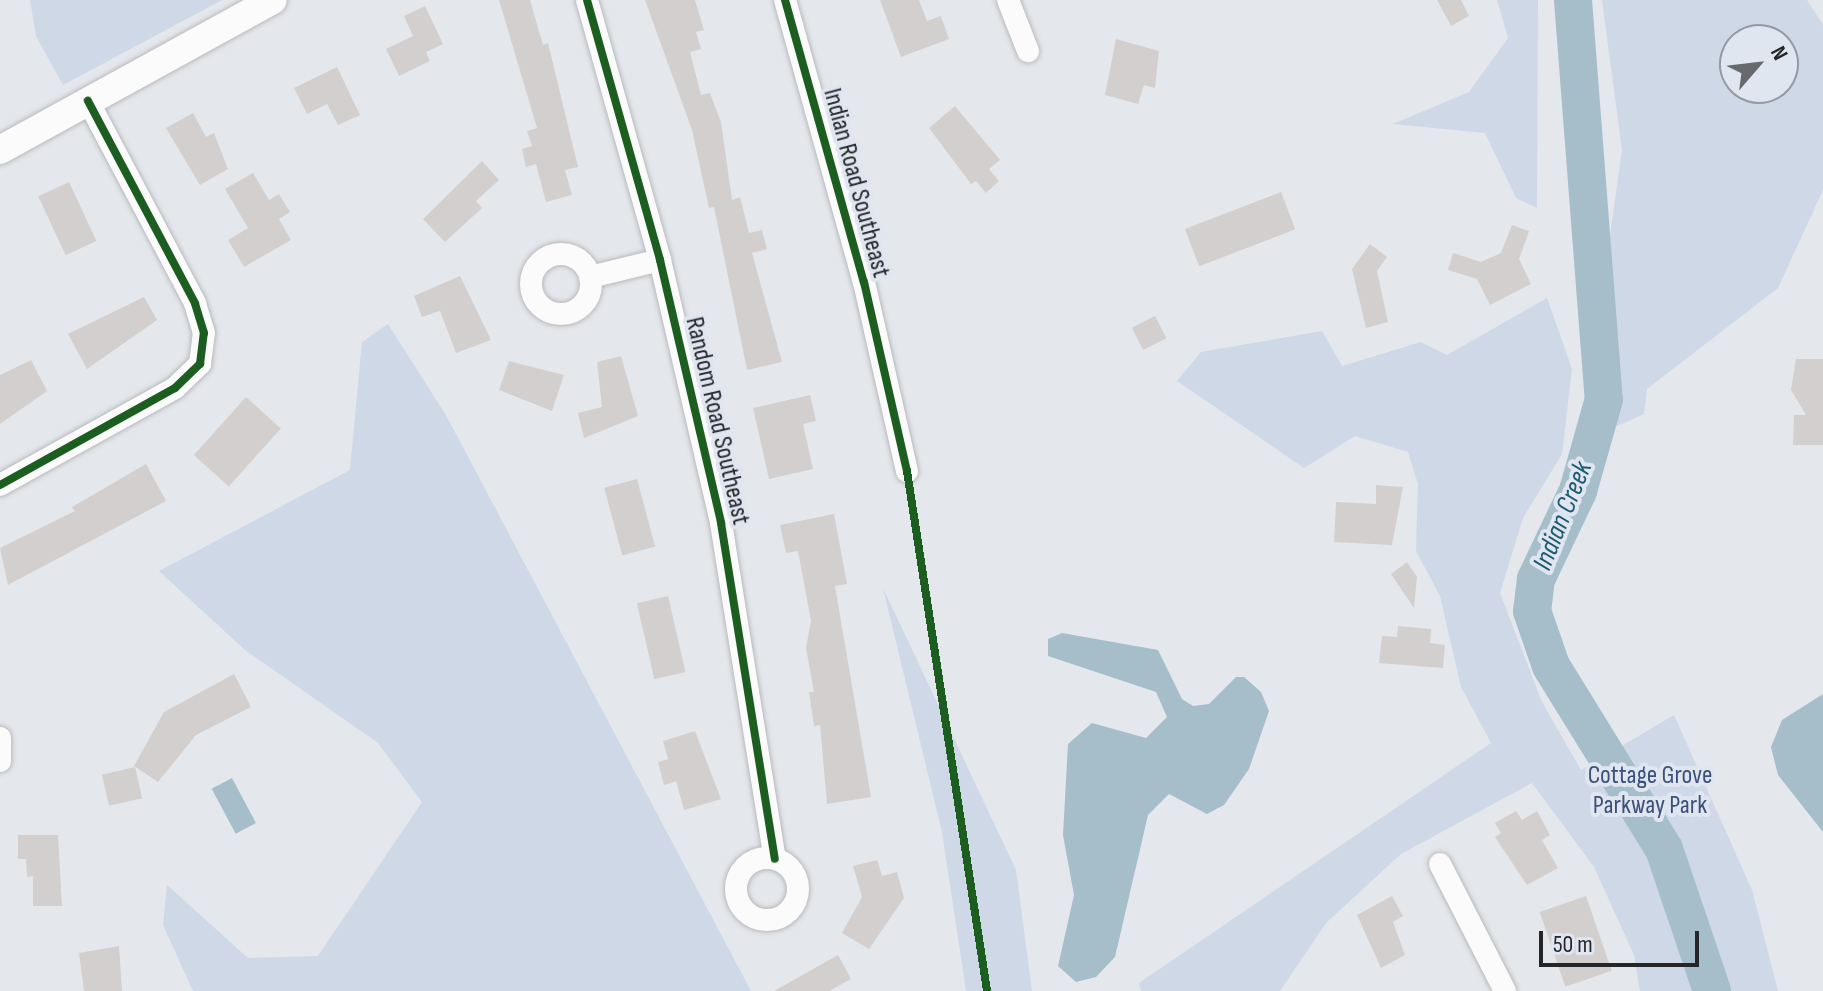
<!DOCTYPE html>
<style>
body{margin:0}
#map{position:relative;width:1823px;height:991px;overflow:hidden;background:#e4e7ec;font-family:"Sofia Sans Condensed",sans-serif}
div>[style]{position:absolute}
.green>*{inset:0;background:#cfd8e6}
.water>*{inset:0;background:#a6beca;transform-origin:0 0}
.river>*{height:38px;margin:-19px;padding:0 19px;transform-origin:19px;border-radius:19px;background:#a6beca}
.building>*{inset:0;background:#d4cfcf;transform-origin:0 0}
.roads{filter:drop-shadow(0 0 2px #b9babe) drop-shadow(0 0 2px #b9babe)}
.minor>*{height:22px;margin:-11px;padding:0 11px;transform-origin:11px;border-radius:11px;background:#fbfbfc}
.minor>.ring{margin:-11px;padding:0;box-sizing:content-box;background:none;border:22px solid #fbfbfc;border-radius:50%}
.tertiary>*{height:28px;margin:-14px;padding:0 14px;transform-origin:14px;border-radius:14px;background:#fbfbfc}
.cycleway>*{height:8px;margin:-4px;padding:0 4px;transform-origin:4px;border-radius:4px;background:#1b5e20}
span{translate:-50% -50%;white-space:nowrap;text-align:center;line-height:1.15;-webkit-text-stroke:8px #e0e6f0;paint-order:stroke}
.street-label{font-size:26px;color:#242629}
.park-label{font-size:26px;color:#3c517a}
.water-label{font-size:28px;color:#1e5973;font-style:italic}
.north{position:absolute;left:1719px;top:24px;width:80px;height:80px;box-sizing:border-box;background:#e0e6f0;border:2px solid #9599a0;border-radius:50%;rotate:62deg;font-size:22px;font-weight:700;line-height:32px;text-align:center;color:#242629}
.north::after{content:'';display:block;margin:auto;width:28px;height:36px;background:#676a6d;clip-path:polygon(50% 0,100% 100%,50% 72%,0 100%)}
.scale{position:absolute;left:1539px;top:931px;width:160px;height:36px;box-sizing:border-box;border:4px solid #242629;border-top:0;padding-left:10px;font-size:24px;line-height:28px;white-space:nowrap;color:#242629;-webkit-text-stroke:6px #e0e6f0;paint-order:stroke}
</style>
<div id="map">
<div class="green">
<i style="clip-path:polygon(30px 0,222px 0,63px 85px,36px 36px)"></i>
<i style="clip-path:polygon(1497px 0,1538px 0,1537px 208px,1516px 198px,1485px 133px,1393px 124px,1469px 92px,1508px 38px)"></i>
<i style="clip-path:polygon(evenodd,1602px 0,1807px 0,1823px 25px,1823px 190px,1778px 288px,1647px 389px,1644px 414px,1581px 442px,1622px 150px,1602px 0,1735px 40px,1783px 40px,1783px 88px,1735px 88px,1735px 40px)"></i>
<i style="clip-path:polygon(1547px 298px,1572px 369px,1562px 454px,1523px 518px,1500px 593px,1542px 702px,1581px 770px,1674px 715px,1752px 890px,1778px 991px,1640px 991px,1634px 955px,1594px 867px,1532px 783px,1401px 854px,1326px 923px,1280px 991px,1141px 991px,1139px 983px,1491px 743px,1461px 687px,1440px 596px,1416px 551px,1418px 484px,1408px 452px,1355px 436px,1304px 468px,1177px 381px,1201px 352px,1322px 331px,1342px 366px,1421px 342px,1447px 355px)"></i>
<i style="clip-path:polygon(388px 324px,447px 417px,751px 991px,193px 991px,163px 925px,167px 885px,248px 958px,318px 956px,422px 802px,378px 743px,245px 650px,159px 571px,350px 470px,362px 342px)"></i>
<i style="clip-path:polygon(883px 588px,1016px 870px,1032px 991px,966px 991px,942px 832px)"></i>
</div>
<div class="water">
<i style="clip-path:polygon(1062px 633px,1158px 650px,1182px 699px,1193px 706px,1209px 704px,1236px 677px,1244px 677px,1261px 692px,1269px 711px,1249px 769px,1224px 805px,1207px 814px,1169px 794px,1148px 815px,1115px 957px,1096px 977px,1076px 982px,1058px 966px,1074px 895px,1063px 835px,1068px 744px,1092px 723px,1146px 738px,1167px 717px,1156px 692px,1048px 656px,1048px 639px)"></i>
<i style="clip-path:polygon(1823px 694px,1823px 832px,1778px 775px,1771px 747px,1782px 720px)"></i>
<i style="left:232px;top:778px;width:51px;height:23px;rotate:62deg"></i>
</div>
<div class="river">
<i style="left:1573px;top:0;width:400px;rotate:85.6deg"></i>
<i style="left:1604px;top:399px;width:96px;rotate:105.8deg"></i>
<i style="left:1578px;top:491px;width:98px;rotate:115.5deg"></i>
<i style="left:1536px;top:579px;width:32px;rotate:97deg"></i>
<i style="left:1532px;top:611px;width:58px;rotate:70.9deg"></i>
<i style="left:1551px;top:666px;width:215px;rotate:58.3deg"></i>
<i style="left:1664px;top:849px;width:150px;rotate:71.3deg"></i>
</div>
<div class="building">
<i style="clip-path:polygon(499px 0,530px 0,543px 45px,548px 43px,578px 167px,565px 170px,572px 195px,546px 202px,536px 164px,526px 167px,522px 149px,532px 146px,527px 131px,537px 128px)"></i>
<i style="clip-path:polygon(645px 0,695px 0,704px 30px,696px 32px,701px 49px,690px 52px,701px 95px,710px 93px,721px 122px,732px 200px,740px 197px,749px 233px,762px 230px,767px 249px,752px 253px,782px 362px,747px 370px,714px 207px,709px 208px,692px 130px)"></i>
<i style="clip-path:polygon(880px 0,919px 0,927px 21px,941px 16px,949px 39px,901px 57px)"></i>
<i style="clip-path:polygon(1437px 0,1461px 0,1469px 16px,1451px 26px)"></i>
<i style="clip-path:polygon(425px 6px,443px 44px,426px 52px,430px 61px,399px 76px,386px 49px,413px 36px,404px 16px)"></i>
<i style="clip-path:polygon(1116px 39px,1159px 51px,1155px 88px,1144px 85px,1138px 104px,1105px 95px)"></i>
<i style="clip-path:polygon(337px 67px,360px 115px,338px 125px,327px 104px,307px 114px,294px 88px)"></i>
<i style="clip-path:polygon(955px 106px,1000px 160px,989px 169px,999px 181px,986px 193px,976px 181px,971px 184px,929px 128px)"></i>
<i style="clip-path:polygon(193px 113px,206px 137px,214px 133px,228px 169px,200px 185px,166px 128px)"></i>
<i style="clip-path:polygon(482px 161px,499px 180px,476px 201px,482px 208px,445px 242px,423px 219px)"></i>
<i style="clip-path:polygon(253px 173px,269px 200px,279px 194px,290px 212px,279px 219px,291px 240px,244px 267px,228px 240px,248px 228px,225px 189px)"></i>
<i style="left:69px;top:182px;width:65px;height:34px;rotate:65deg"></i>
<i style="left:1281px;top:192px;width:40px;height:103px;rotate:69deg"></i>
<i style="clip-path:polygon(1512px 225px,1529px 231px,1519px 259px,1531px 284px,1490px 305px,1477px 279px,1448px 270px,1453px 253px,1481px 262px,1501px 253px)"></i>
<i style="clip-path:polygon(1370px 244px,1387px 257px,1377px 271px,1388px 322px,1366px 328px,1352px 269px)"></i>
<i style="clip-path:polygon(460px 276px,491px 340px,456px 353px,440px 311px,422px 317px,414px 296px)"></i>
<i style="clip-path:polygon(144px 297px,157px 320px,87px 369px,68px 334px)"></i>
<i style="left:1155px;top:316px;width:25px;height:26px;rotate:63deg"></i>
<i style="clip-path:polygon(621px 356px,638px 416px,584px 438px,578px 413px,602px 407px,597px 362px)"></i>
<i style="clip-path:polygon(1796px 359px,1823px 359px,1823px 445px,1793px 445px,1794px 415px,1806px 415px,1791px 390px)"></i>
<i style="clip-path:polygon(31px 360px,47px 391px,0 424px,0 375px)"></i>
<i style="clip-path:polygon(509px 361px,564px 375px,552px 411px,499px 390px)"></i>
<i style="clip-path:polygon(810px 395px,816px 421px,803px 424px,813px 469px,769px 479px,753px 408px)"></i>
<i style="left:246px;top:397px;width:47px;height:78px;rotate:42deg"></i>
<i style="clip-path:polygon(146px 464px,166px 501px,8px 585px,0 548px,75px 511px,72px 507px)"></i>
<i style="left:637px;top:479px;width:70px;height:34px;rotate:75deg"></i>
<i style="clip-path:polygon(1376px 485px,1403px 487px,1392px 545px,1334px 542px,1336px 502px,1376px 504px)"></i>
<i style="clip-path:polygon(834px 514px,847px 584px,835px 586px,871px 797px,827px 804px,820px 725px,814px 726px,809px 692px,814px 692px,806px 648px,811px 621px,798px 551px,786px 553px,780px 525px)"></i>
<i style="clip-path:polygon(1407px 562px,1417px 577px,1414px 608px,1391px 574px)"></i>
<i style="left:668px;top:596px;width:78px;height:32px;rotate:77deg"></i>
<i style="clip-path:polygon(1398px 626px,1431px 629px,1430px 643px,1445px 645px,1443px 668px,1379px 663px,1382px 636px,1397px 637px)"></i>
<i style="clip-path:polygon(234px 674px,251px 707px,196px 735px,158px 782px,134px 766px,164px 712px)"></i>
<i style="clip-path:polygon(695px 731px,721px 799px,684px 810px,676px 781px,664px 785px,658px 762px,668px 759px,663px 741px)"></i>
<i style="left:135px;top:767px;width:32px;height:34px;rotate:77deg"></i>
<i style="clip-path:polygon(1516px 811px,1522px 820px,1537px 811px,1550px 835px,1542px 840px,1558px 868px,1527px 885px,1495px 837px,1501px 833px,1495px 823px)"></i>
<i style="clip-path:polygon(18px 835px,58px 835px,62px 906px,33px 906px,33px 876px,27px 877px,26px 859px,18px 859px)"></i>
<i style="clip-path:polygon(877px 860px,882px 876px,897px 872px,904px 898px,869px 949px,842px 933px,862px 897px,853px 866px)"></i>
<i style="clip-path:polygon(1392px 896px,1403px 916px,1393px 922px,1405px 955px,1381px 968px,1357px 915px)"></i>
<i style="left:1586px;top:896px;width:79px;height:49px;rotate:71deg"></i>
<i style="clip-path:polygon(119px 946px,122px 991px,84px 991px,79px 953px)"></i>
<i style="clip-path:polygon(838px 955px,851px 979px,829px 991px,774px 991px)"></i>
</div>
<div class="roads">
<div class="minor">
<i style="left:587px;top:0;width:270px;rotate:74.3deg"></i>
<i style="left:660px;top:260px;width:270px;rotate:76.9deg"></i>
<i style="left:721px;top:523px;width:340px;rotate:80.9deg"></i>
<i style="left:785px;top:0;width:293px;rotate:74.4deg"></i>
<i style="left:864px;top:282px;width:194px;rotate:77.2deg"></i>
<i style="left:1008px;top:0;width:55px;rotate:68.6deg"></i>
<i class="ring" style="left:531px;top:254px;width:38px;height:38px"></i>
<i style="left:590px;top:277px;width:72px;rotate:-13.7deg"></i>
<i style="left:0;top:485px;width:200px;rotate:-29deg"></i>
<i style="left:175px;top:388px;width:35px;rotate:-44deg"></i>
<i style="left:200px;top:364px;width:31px;rotate:-83deg"></i>
<i style="left:204px;top:333px;width:31px;rotate:-107deg"></i>
<i style="left:195px;top:303px;width:229px;rotate:-117.9deg"></i>
<i style="left:0;top:738px;width:23px;rotate:90deg"></i>
<i class="ring" style="left:736px;top:858px;width:40px;height:40px"></i>
<i style="left:1440px;top:864px;width:143px;rotate:62.9deg"></i>
</div>
<div class="tertiary">
<i style="left:0;top:150px;width:311px;rotate:-28.8deg"></i>
</div>
</div>
<div class="cycleway">
<i style="left:587px;top:0;width:270px;rotate:74.3deg"></i>
<i style="left:660px;top:260px;width:270px;rotate:76.9deg"></i>
<i style="left:721px;top:523px;width:340px;rotate:80.9deg"></i>
<i style="left:785px;top:0;width:293px;rotate:74.4deg"></i>
<i style="left:864px;top:282px;width:194px;rotate:77.2deg"></i>
<i style="left:907px;top:471px;width:526px;rotate:81.25deg"></i>
<i style="left:0;top:485px;width:200px;rotate:-29deg"></i>
<i style="left:175px;top:388px;width:35px;rotate:-44deg"></i>
<i style="left:200px;top:364px;width:31px;rotate:-83deg"></i>
<i style="left:204px;top:333px;width:31px;rotate:-107deg"></i>
<i style="left:195px;top:303px;width:229px;rotate:-117.9deg"></i>
</div>
<div class="street-label">
<span style="left:856px;top:183px;rotate:75deg">Indian Road Southeast</span>
<span style="left:717px;top:421px;rotate:77deg">Random Road Southeast</span>
</div>
<div class="park-label">
<span style="left:1650px;top:791px">Cottage Grove<br>Parkway Park</span>
</div>
<div class="water-label">
<span style="left:1563px;top:516px;rotate:-68deg">Indian Creek</span>
</div>
<div class="north">N</div>
<div class="scale">50 m</div>
</div>
